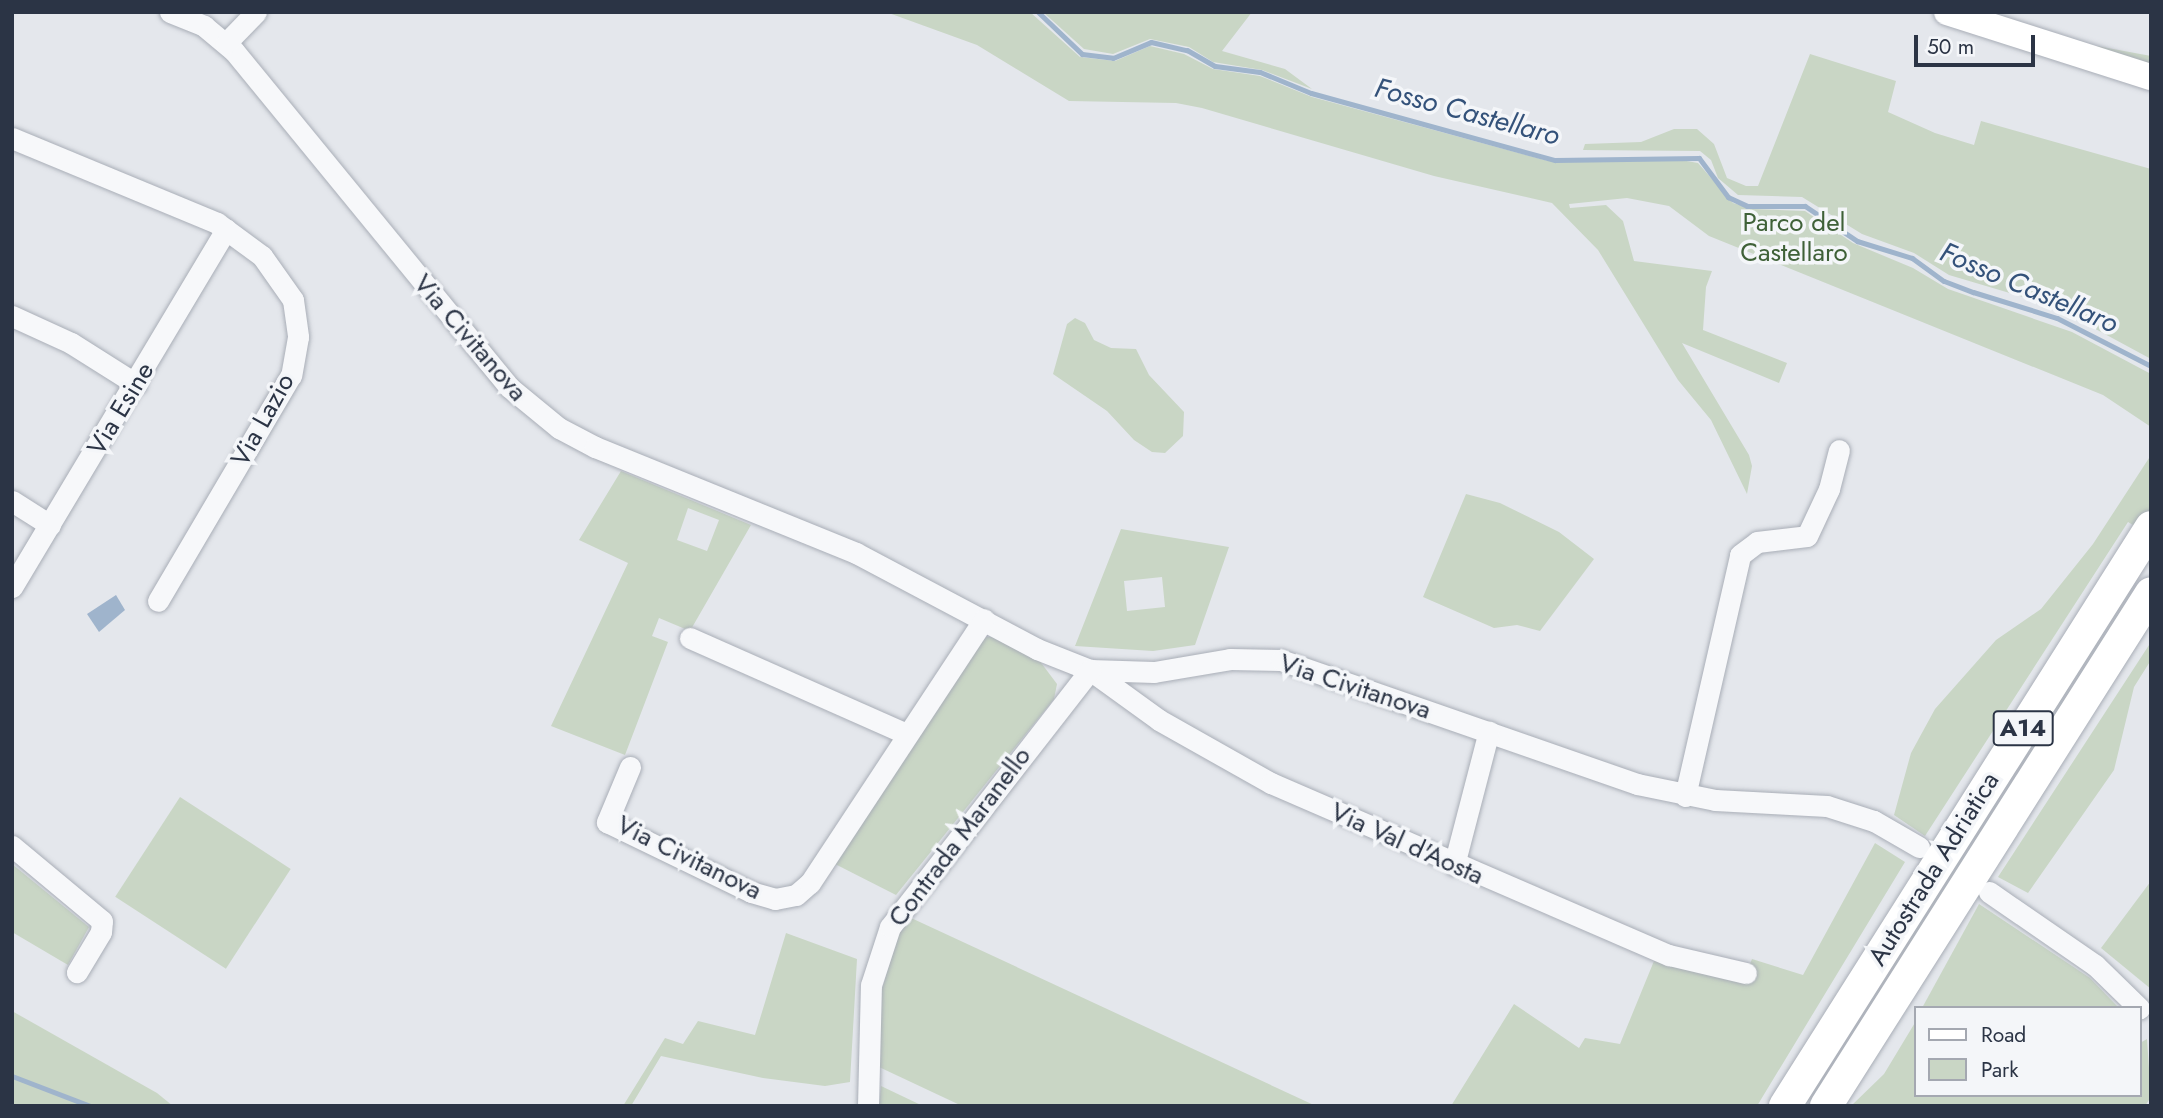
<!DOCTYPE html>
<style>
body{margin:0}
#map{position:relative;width:2163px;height:1118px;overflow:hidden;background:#e4e7ec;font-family:Jost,sans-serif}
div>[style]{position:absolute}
.green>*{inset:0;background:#c9d6c5;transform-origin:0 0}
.water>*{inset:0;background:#9fb4cc}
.stream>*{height:5px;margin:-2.5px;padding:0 2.5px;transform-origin:2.5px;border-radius:2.5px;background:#9fb4cc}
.roads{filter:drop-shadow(0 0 2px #a9aeb7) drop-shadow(0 0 2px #a9aeb7)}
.minor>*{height:21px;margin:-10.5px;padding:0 10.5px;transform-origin:10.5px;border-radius:10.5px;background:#f7f8fa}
.major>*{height:26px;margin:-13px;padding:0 13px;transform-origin:13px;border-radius:13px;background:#fff}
.highway>*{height:32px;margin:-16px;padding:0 16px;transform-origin:16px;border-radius:16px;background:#fff}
span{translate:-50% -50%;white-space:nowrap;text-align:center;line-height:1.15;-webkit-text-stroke:7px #f4f6f9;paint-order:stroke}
.shield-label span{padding:2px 5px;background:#f4f6f9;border:2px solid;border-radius:5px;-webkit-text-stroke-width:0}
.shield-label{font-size:24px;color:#2b3445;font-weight:700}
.park-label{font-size:26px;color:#3f6138}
.street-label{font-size:26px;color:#2b3445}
.water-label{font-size:28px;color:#34527a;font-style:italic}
.frame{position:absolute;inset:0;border:14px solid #2b3445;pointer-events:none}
.legend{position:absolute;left:1914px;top:1006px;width:228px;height:91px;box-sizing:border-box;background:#f4f6f9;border:2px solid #a4a8b1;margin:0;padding:9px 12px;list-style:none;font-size:21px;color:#2b3445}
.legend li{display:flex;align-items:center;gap:14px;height:35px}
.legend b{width:35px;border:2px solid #a4a8b1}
.scale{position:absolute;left:1914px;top:35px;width:121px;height:32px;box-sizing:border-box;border:4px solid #2b3445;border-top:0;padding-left:9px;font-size:21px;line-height:24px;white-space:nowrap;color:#2b3445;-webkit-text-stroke:5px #f4f6f9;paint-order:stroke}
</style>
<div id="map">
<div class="green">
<i style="clip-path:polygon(886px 12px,1030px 12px,1080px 57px,1115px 61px,1150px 46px,1184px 54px,1213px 69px,1260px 76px,1312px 97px,1548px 161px,1675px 159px,1698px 163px,1733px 203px,1753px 209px,1805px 211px,1853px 243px,1913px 268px,1948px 289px,2072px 332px,2151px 374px,2151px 427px,2103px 395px,1709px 236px,1669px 206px,1627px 198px,1569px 204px,1570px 208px,1606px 205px,1623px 221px,1634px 261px,1712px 271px,1706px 287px,1703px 330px,1787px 363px,1779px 383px,1682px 343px,1749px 455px,1752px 466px,1747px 494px,1711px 420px,1678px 380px,1598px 250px,1552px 203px,1434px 176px,1202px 108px,1176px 103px,1069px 101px,977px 45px)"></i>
<i style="clip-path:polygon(1043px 12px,1252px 12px,1222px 51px,1285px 69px,1312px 89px,1262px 70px,1213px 62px,1189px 47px,1150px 39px,1113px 54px,1084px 49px)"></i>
<i style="clip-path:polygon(2097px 46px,2151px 56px,2151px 68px,2096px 53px)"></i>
<i style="clip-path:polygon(1810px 54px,1896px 81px,1888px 112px,1935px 133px,1974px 145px,1981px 121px,2151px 169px,2151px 359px,2053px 306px,1949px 275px,1914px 253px,1862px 234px,1802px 197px,1738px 195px,1718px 178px,1711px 160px,1700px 151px,1583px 150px,1585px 144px,1641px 142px,1674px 129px,1697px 129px,1714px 144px,1727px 178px,1746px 186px,1758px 186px)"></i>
<i style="clip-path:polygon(1075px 318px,1085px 323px,1094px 340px,1111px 348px,1136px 349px,1149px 375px,1184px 412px,1183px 436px,1165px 453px,1152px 452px,1134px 440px,1107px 411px,1053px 374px,1067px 324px)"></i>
<i style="clip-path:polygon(2151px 455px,2151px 536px,2128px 522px,1925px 836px,1894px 815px,1911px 753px,1935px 709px,1996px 640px,2041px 609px,2093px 544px)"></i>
<i style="clip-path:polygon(evenodd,621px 471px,751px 525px,690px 631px,659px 618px,652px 636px,668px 642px,625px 755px,551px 726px,628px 563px,579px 540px,621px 471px,688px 508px,719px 520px,707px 551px,677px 540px,688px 508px)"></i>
<i style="clip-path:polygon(1466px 494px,1500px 503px,1559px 532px,1594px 559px,1540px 631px,1517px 625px,1494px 628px,1423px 597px)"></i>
<i style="clip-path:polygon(evenodd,1121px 529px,1229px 547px,1195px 645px,1153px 651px,1075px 646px,1121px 529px,1162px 577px,1165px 607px,1127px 611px,1124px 581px,1162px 577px)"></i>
<i style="clip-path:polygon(986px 637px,998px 637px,1039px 660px,1057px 684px,1054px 699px,896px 895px,833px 863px,974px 644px)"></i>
<i style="clip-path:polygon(2151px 642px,2151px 660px,2134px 687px,2114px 770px,2028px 893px,1998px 877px)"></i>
<i style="left:180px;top:797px;width:132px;height:119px;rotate:33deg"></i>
<i style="clip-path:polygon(1875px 843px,1905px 862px,1757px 1106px,1451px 1106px,1514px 1004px,1579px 1048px,1585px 1038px,1620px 1044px,1654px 961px,1742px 983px,1752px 959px,1803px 975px)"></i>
<i style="clip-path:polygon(12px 864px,89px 927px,68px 965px,12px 932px)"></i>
<i style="clip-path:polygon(2151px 881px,2151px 989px,2101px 948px)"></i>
<i style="clip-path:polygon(1979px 904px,2090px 978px,2119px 1008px,1922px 1008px)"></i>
<i style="clip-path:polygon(909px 917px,1316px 1106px,962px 1106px,879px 1067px,882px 989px,898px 935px)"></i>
<i style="clip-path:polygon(786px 933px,857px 959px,850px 1082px,825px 1086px,763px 1078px,661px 1056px,631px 1106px,623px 1106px,665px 1038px,683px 1044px,698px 1021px,755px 1035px)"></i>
<i style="clip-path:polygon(12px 1011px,157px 1093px,173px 1106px,12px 1106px)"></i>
<i style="clip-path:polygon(1916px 1021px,1916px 1095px,2140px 1095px,2140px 1043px,2147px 1039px,2151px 1097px,2145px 1106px,1851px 1106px,1884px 1074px)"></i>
<i style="clip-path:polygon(881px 1086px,923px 1106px,879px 1106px)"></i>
</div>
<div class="water">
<i style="clip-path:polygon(116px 595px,125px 610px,99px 632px,87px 614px)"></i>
</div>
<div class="stream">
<i style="left:1038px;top:12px;width:61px;rotate:43.7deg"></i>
<i style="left:1082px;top:54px;width:31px;rotate:7deg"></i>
<i style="left:1113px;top:58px;width:41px;rotate:-22.8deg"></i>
<i style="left:1151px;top:42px;width:37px;rotate:13deg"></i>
<i style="left:1187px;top:50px;width:32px;rotate:30deg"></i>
<i style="left:1215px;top:66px;width:45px;rotate:7.6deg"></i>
<i style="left:1260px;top:72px;width:55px;rotate:22.4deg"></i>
<i style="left:1311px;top:93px;width:253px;rotate:15.4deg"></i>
<i style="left:1555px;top:160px;width:144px;rotate:-0.8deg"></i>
<i style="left:1699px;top:158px;width:49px;rotate:53.4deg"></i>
<i style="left:1728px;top:197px;width:21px;rotate:25deg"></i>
<i style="left:1747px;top:206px;width:58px"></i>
<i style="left:1805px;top:206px;width:63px;rotate:33.9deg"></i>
<i style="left:1857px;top:241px;width:58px;rotate:17.2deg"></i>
<i style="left:1912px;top:258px;width:39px;rotate:36deg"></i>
<i style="left:1944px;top:281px;width:31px;rotate:21deg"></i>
<i style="left:1973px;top:292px;width:88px;rotate:17.2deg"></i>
<i style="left:2057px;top:318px;width:106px;rotate:27.1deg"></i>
<i style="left:12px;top:1076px;width:84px;rotate:21deg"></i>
</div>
<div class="roads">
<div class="minor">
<i style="left:170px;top:12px;width:37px;rotate:22deg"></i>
<i style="left:204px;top:26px;width:39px;rotate:40deg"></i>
<i style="left:234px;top:51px;width:434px;rotate:50.7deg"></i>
<i style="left:509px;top:387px;width:65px;rotate:39.4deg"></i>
<i style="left:559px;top:428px;width:41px;rotate:27.8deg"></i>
<i style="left:595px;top:447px;width:282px;rotate:22.1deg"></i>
<i style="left:856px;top:553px;width:205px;rotate:27.9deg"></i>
<i style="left:1037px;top:649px;width:57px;rotate:21.6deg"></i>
<i style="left:1090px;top:670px;width:64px;rotate:1.8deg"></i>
<i style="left:1154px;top:672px;width:77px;rotate:-9.7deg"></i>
<i style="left:1230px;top:659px;width:51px;rotate:1.1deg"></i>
<i style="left:1281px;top:660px;width:377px;rotate:19.2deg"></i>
<i style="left:1637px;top:784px;width:80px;rotate:11.6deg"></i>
<i style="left:1715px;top:800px;width:112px;rotate:3.1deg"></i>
<i style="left:1827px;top:806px;width:49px;rotate:17.7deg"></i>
<i style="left:1874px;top:821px;width:52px;rotate:30deg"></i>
<i style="left:226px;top:43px;width:43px;rotate:-45.9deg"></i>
<i style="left:12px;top:138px;width:222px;rotate:22.5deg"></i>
<i style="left:217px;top:223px;width:56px;rotate:36.3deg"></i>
<i style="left:262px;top:256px;width:54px;rotate:54.8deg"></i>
<i style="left:293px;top:300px;width:37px;rotate:82deg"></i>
<i style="left:298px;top:337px;width:39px;rotate:100deg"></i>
<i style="left:291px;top:375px;width:262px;rotate:120.5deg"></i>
<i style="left:12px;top:316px;width:65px;rotate:24.6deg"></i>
<i style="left:71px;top:343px;width:77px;rotate:32.2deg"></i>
<i style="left:12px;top:501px;width:45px;rotate:32.3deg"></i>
<i style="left:12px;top:587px;width:417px;rotate:-59.1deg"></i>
<i style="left:690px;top:638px;width:237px;rotate:23.9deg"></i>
<i style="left:1090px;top:670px;width:85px;rotate:35.9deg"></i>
<i style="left:1159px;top:720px;width:129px;rotate:29.4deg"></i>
<i style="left:1271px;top:783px;width:434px;rotate:23.4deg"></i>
<i style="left:1669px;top:955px;width:79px;rotate:13.2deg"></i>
<i style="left:630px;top:767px;width:60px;rotate:112.7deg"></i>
<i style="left:607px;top:822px;width:160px;rotate:25.9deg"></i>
<i style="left:751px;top:892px;width:25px;rotate:16deg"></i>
<i style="left:775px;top:899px;width:21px;rotate:-11deg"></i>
<i style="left:796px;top:895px;width:18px;rotate:-41deg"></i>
<i style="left:810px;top:883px;width:316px;rotate:-56.6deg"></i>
<i style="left:1685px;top:796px;width:247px;rotate:-77.1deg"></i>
<i style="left:1740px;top:555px;width:21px;rotate:-37deg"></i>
<i style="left:1757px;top:542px;width:50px;rotate:-6.8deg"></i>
<i style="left:1807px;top:536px;width:52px;rotate:-64.9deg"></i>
<i style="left:1829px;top:489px;width:40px;rotate:-75.6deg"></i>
<i style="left:12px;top:846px;width:117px;rotate:39.8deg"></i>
<i style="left:102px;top:921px;width:11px;rotate:95deg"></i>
<i style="left:101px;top:932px;width:47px;rotate:121deg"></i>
<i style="left:1454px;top:865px;width:138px;rotate:-75.4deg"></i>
<i style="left:1989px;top:892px;width:129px;rotate:34.6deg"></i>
<i style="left:2095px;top:965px;width:62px;rotate:44.3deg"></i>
<i style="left:868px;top:1106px;width:121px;rotate:-88.6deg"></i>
<i style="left:871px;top:985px;width:61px;rotate:-71.9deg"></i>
<i style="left:890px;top:927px;width:326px;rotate:-52.1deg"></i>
</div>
<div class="major">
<i style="left:1947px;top:12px;width:214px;rotate:17.7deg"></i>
</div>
<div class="highway">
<i style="left:1785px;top:1106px;width:685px;rotate:-57.7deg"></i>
<i style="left:1826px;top:1106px;width:607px;rotate:-57.64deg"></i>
</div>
</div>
<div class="shield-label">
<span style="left:2023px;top:728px">A14</span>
</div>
<div class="park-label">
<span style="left:1794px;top:238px">Parco del<br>Castellaro</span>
</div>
<div class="street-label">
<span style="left:470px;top:338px;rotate:49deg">Via Civitanova</span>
<span style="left:121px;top:409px;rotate:-59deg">Via Esine</span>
<span style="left:263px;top:420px;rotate:-61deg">Via Lazio</span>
<span style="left:1355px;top:687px;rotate:18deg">Via Civitanova</span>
<span style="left:960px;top:837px;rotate:-53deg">Contrada Maranello</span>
<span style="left:1407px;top:844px;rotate:24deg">Via Val d'Aosta</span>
<span style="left:689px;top:858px;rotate:26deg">Via Civitanova</span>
<span style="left:1934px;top:869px;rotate:-58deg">Autostrada Adriatica</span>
</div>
<div class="water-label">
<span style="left:1467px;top:112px;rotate:15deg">Fosso Castellaro</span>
<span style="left:2029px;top:288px;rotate:23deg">Fosso Castellaro</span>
</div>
<div class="frame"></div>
<ul class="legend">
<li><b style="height:9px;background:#fff"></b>Road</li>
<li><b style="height:19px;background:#c9d6c5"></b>Park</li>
</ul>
<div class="scale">50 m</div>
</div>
